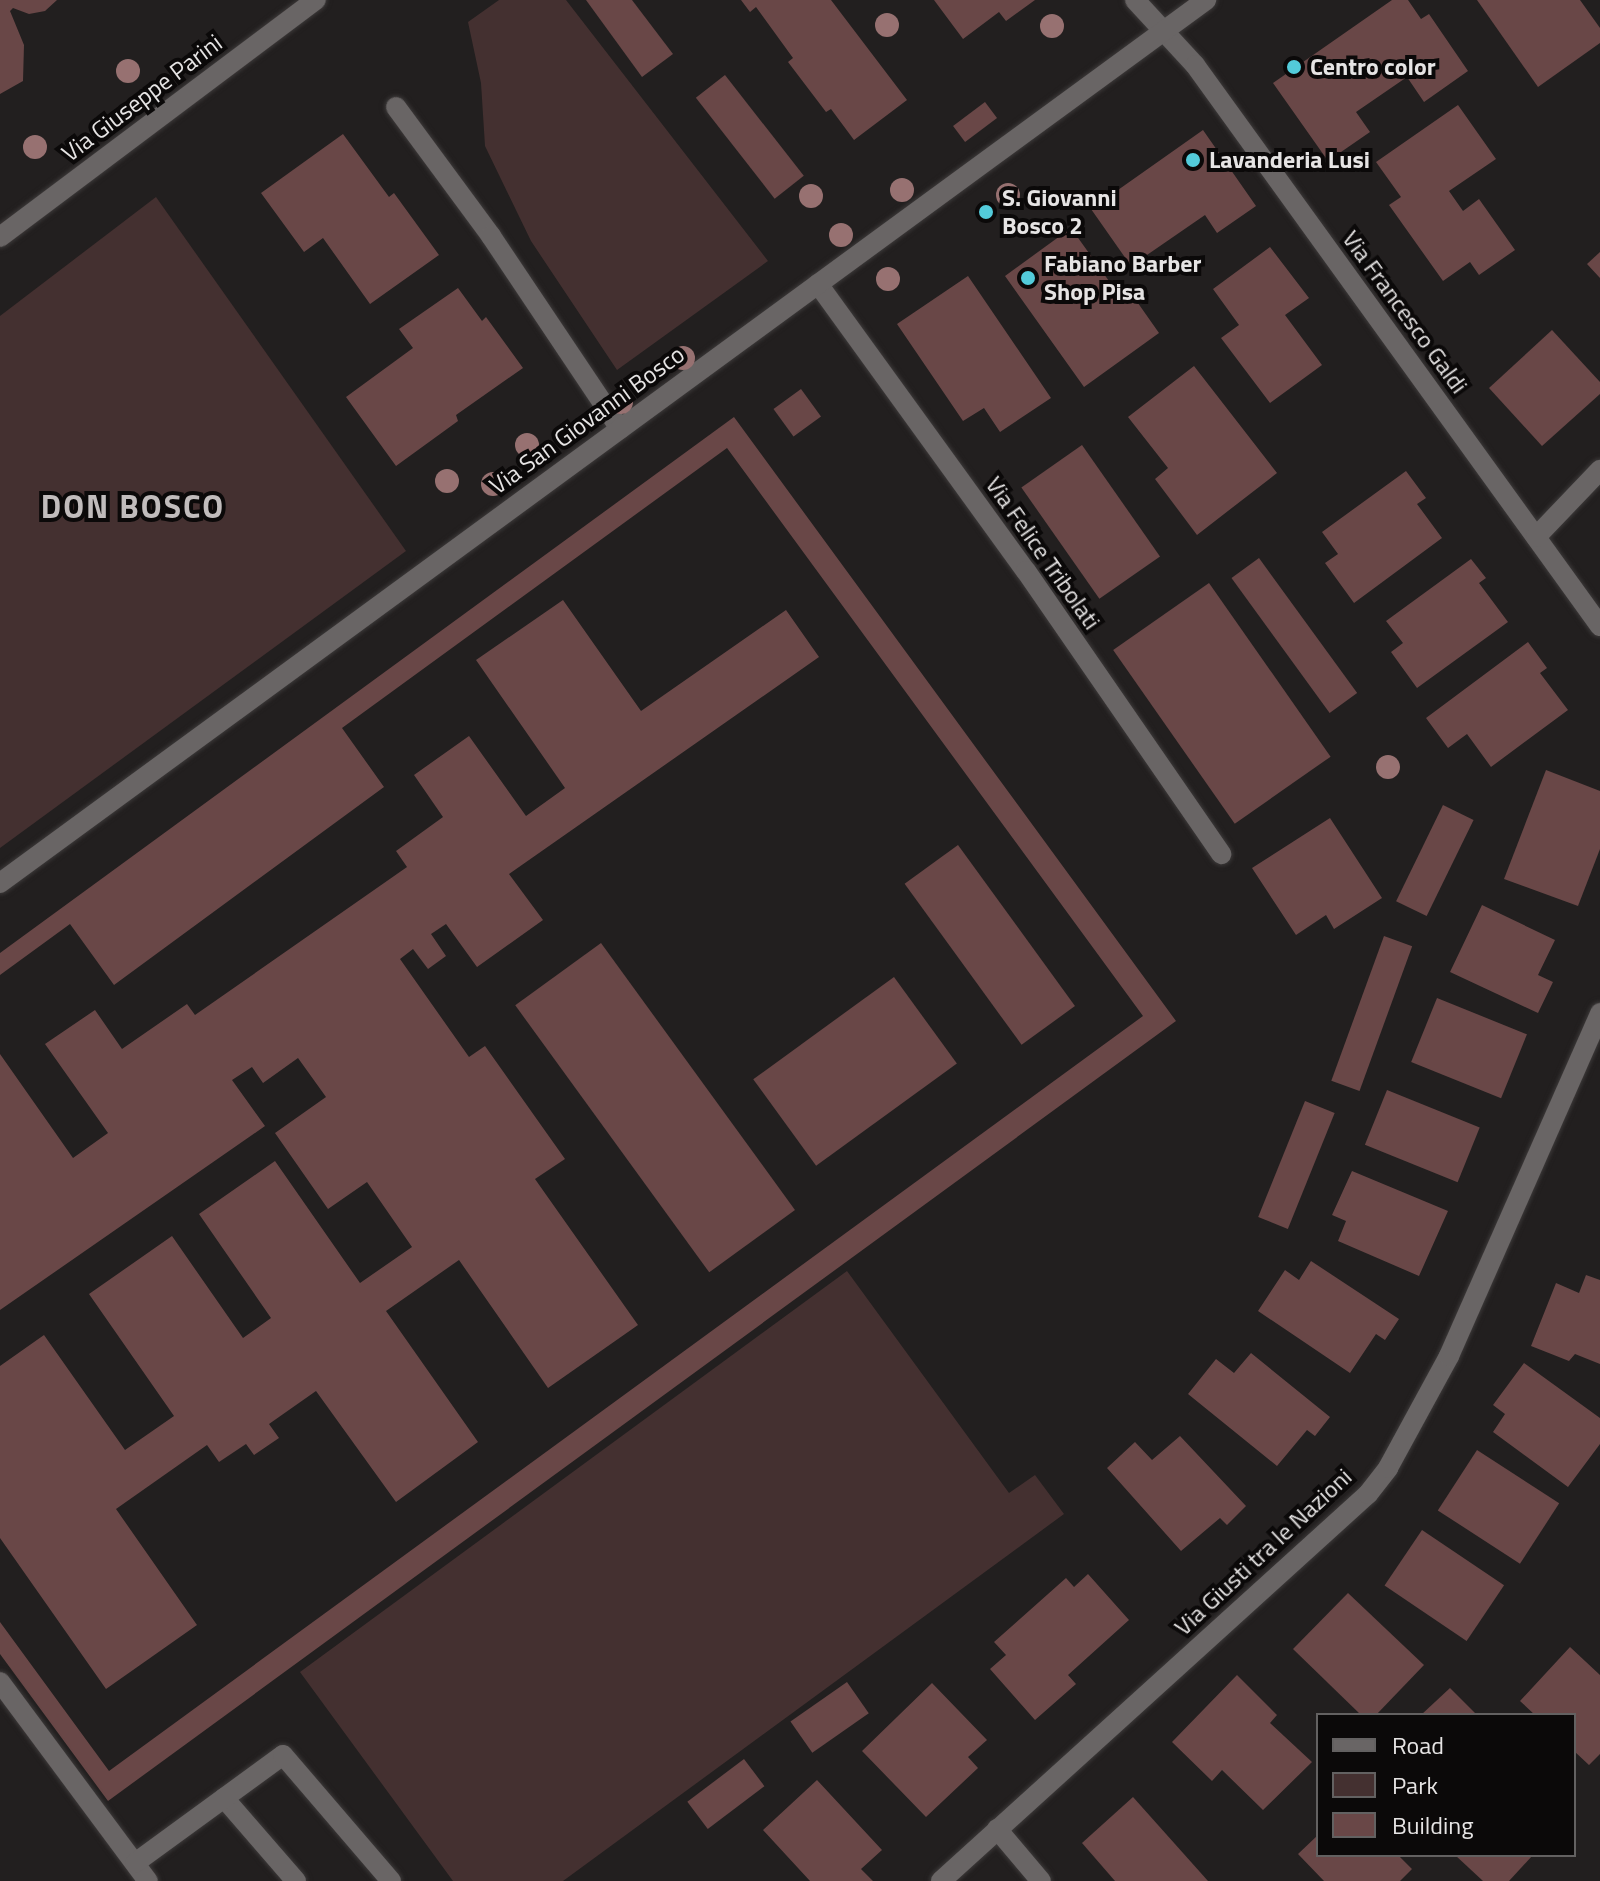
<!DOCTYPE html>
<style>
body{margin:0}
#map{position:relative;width:1600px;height:1881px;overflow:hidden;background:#221f1f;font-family:"Titillium Web",sans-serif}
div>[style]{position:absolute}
.green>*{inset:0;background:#443030}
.building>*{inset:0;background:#694747;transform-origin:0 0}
.roads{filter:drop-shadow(0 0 2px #3c3939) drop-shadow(0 0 2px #3c3939)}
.service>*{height:20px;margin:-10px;padding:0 10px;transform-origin:10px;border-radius:10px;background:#696565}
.minor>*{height:20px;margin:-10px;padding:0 10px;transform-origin:10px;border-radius:10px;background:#696565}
.secondary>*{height:20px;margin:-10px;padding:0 10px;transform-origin:10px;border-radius:10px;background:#696565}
.trees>*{width:24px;height:24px;margin:-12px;border-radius:50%;background:#977171}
.dots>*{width:22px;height:22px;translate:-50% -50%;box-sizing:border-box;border:4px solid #0b0909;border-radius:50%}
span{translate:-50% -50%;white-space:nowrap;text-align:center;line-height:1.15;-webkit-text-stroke:8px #0b0909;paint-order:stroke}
.poi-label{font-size:24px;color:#e6e4e4;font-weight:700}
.left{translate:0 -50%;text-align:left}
.street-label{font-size:24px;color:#e6e4e4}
.district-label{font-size:32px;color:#c1bcbc;font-weight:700;letter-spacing:2px}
.legend{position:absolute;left:1316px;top:1713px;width:260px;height:144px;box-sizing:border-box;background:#0b0909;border:2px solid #636161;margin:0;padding:10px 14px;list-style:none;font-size:24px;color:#e6e4e4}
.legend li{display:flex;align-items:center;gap:16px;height:40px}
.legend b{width:40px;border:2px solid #636161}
</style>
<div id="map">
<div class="green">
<i style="clip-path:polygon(499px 0,566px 0,768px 261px,617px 370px,531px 241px,485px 146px,481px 83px,468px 22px)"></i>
<i style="clip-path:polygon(156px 197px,406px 551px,0 848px,0 316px)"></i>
<i style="clip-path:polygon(847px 1271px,1009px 1493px,1035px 1475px,1064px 1514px,563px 1881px,453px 1881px,300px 1672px)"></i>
</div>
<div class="building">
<i style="clip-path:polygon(0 0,57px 0,45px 11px,29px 14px,13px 8px,10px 11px,24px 45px,23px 81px,0 94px)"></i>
<i style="clip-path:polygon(586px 0,632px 0,673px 54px,642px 77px)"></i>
<i style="clip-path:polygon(741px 0,831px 0,907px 100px,854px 140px,831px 109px,826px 112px,788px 62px,793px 58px,756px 7px,750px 12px)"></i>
<i style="clip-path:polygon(934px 0,1035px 0,1006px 21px,999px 12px,963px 39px)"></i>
<i style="clip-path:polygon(1392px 0,1408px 0,1421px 19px,1429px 14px,1468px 71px,1424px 102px,1407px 77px,1356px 112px,1370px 132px,1328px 161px,1273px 83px)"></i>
<i style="clip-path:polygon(1477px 0,1580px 0,1600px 28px,1600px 43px,1538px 87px)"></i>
<i style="left:725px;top:75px;width:128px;height:37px;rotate:52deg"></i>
<i style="left:985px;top:102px;width:20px;height:40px;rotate:53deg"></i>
<i style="clip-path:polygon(1458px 105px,1496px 159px,1449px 191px,1463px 211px,1479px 199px,1515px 250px,1479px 275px,1470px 262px,1443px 281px,1389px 205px,1401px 197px,1376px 162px)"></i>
<i style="clip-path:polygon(1203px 130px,1256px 206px,1217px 233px,1205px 215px,1131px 266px,1091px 209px)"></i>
<i style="clip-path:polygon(343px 134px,389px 197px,394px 193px,439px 255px,370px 304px,323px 238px,304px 252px,261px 193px)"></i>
<i style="clip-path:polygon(1071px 228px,1124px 302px,1133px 296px,1159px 333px,1084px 387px,1005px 276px)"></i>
<i style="clip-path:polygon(1270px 247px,1309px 298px,1285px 315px,1322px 365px,1270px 403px,1221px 338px,1239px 325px,1213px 289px)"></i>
<i style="clip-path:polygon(1600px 252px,1600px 278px,1587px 264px)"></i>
<i style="clip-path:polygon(968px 276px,1051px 398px,1000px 432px,984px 408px,963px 421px,897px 324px)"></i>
<i style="clip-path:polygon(458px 288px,482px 321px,486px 317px,523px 368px,456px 415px,458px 421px,396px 466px,346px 397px,413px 348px,399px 329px)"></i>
<i style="clip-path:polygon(1552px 330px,1600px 382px,1600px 394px,1542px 446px,1489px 388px)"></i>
<i style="clip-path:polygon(1194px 366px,1277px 473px,1197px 535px,1155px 479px,1168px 468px,1128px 417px)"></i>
<i style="left:801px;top:389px;width:34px;height:34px;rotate:54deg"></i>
<i style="clip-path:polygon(734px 417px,1176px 1021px,108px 1801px,0 1654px,0 1622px,109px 1771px,1143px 1016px,727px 448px,342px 728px,384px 787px,114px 985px,70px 924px,0 975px,0 953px)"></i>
<i style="left:1082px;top:445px;width:136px;height:74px;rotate:55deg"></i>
<i style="clip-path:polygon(1406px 471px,1426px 498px,1417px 504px,1442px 538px,1354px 603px,1325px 563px,1338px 554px,1322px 532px)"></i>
<i style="left:1259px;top:558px;width:167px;height:34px;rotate:54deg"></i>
<i style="clip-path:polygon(1471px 559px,1486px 578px,1479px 583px,1508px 622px,1417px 688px,1391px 652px,1403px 643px,1386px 621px)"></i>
<i style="left:1209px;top:583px;width:212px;height:117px;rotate:55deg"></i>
<i style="clip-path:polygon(563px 600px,641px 711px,786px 610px,819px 657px,509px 874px,543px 920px,477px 967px,446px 924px,431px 934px,446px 956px,428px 969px,413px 949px,400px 959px,469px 1057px,485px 1046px,565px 1159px,535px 1179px,638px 1325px,548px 1388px,459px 1260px,386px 1311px,478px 1442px,396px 1502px,316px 1391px,269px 1424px,279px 1438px,254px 1455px,246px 1444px,219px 1462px,207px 1445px,116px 1509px,197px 1625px,106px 1689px,0 1538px,0 1366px,44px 1335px,125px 1450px,174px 1416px,89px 1294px,172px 1236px,243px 1338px,271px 1318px,199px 1214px,275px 1161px,360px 1283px,412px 1247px,367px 1182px,328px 1209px,275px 1133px,326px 1097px,298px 1058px,263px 1083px,252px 1067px,232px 1080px,265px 1126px,0 1310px,0 1054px,73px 1158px,108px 1133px,45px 1044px,95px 1010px,122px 1049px,187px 1004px,195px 1015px,407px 867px,396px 851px,443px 817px,414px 775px,469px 736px,526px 816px,565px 788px,476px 660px)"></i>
<i style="clip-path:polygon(1528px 642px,1547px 668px,1540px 673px,1568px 710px,1491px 767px,1467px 734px,1448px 748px,1426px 718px)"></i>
<i style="clip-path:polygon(1546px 770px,1600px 791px,1600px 849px,1578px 906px,1504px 879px)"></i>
<i style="left:1443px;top:805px;width:34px;height:107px;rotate:26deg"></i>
<i style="clip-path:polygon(1330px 818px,1382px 898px,1334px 929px,1326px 915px,1296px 935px,1252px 868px)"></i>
<i style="left:958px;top:845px;width:199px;height:66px;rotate:54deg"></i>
<i style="clip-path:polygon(1482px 905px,1555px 940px,1538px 975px,1553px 982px,1538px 1013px,1450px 972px)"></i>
<i style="left:1384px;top:936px;width:30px;height:154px;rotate:20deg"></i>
<i style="left:601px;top:943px;width:330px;height:106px;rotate:54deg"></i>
<i style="left:894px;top:977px;width:107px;height:174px;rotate:54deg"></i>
<i style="left:1437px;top:998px;width:97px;height:69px;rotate:22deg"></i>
<i style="left:1387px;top:1090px;width:100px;height:59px;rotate:22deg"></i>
<i style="left:1305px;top:1101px;width:32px;height:125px;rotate:22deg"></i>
<i style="clip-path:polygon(1352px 1171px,1448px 1211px,1419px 1276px,1338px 1241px,1346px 1221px,1332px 1215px)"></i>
<i style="clip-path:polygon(1311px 1261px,1399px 1319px,1385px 1340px,1376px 1334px,1350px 1373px,1258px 1311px,1285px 1270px,1299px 1280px)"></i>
<i style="clip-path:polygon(1586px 1275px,1600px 1280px,1600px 1364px,1575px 1354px,1569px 1361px,1531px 1346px,1556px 1283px,1579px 1293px)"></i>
<i style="clip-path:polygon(1251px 1353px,1330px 1417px,1315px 1436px,1307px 1430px,1277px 1466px,1188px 1394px,1216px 1359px,1234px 1373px)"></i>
<i style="clip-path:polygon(1524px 1363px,1600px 1418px,1600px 1444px,1568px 1487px,1493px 1432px,1505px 1414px,1493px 1405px)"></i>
<i style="clip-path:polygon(1180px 1436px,1246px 1506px,1227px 1525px,1220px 1518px,1181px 1551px,1107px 1468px,1135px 1442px,1152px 1460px)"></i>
<i style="left:1477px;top:1450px;width:98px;height:72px;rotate:33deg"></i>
<i style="left:1422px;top:1530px;width:99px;height:67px;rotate:34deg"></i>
<i style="clip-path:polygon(1088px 1574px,1129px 1620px,1068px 1675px,1076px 1684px,1035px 1720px,990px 1669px,1006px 1655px,994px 1642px,1066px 1578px,1074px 1587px)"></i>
<i style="clip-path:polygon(1348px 1593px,1424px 1665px,1376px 1715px,1361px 1715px,1293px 1649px)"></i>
<i style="clip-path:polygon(1570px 1647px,1600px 1675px,1600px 1754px,1589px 1765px,1574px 1751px,1574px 1715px,1535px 1715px,1520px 1701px)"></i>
<i style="clip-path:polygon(1237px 1675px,1277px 1715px,1270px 1723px,1312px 1762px,1263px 1810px,1222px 1770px,1212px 1781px,1172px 1742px)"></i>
<i style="left:847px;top:1682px;width:38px;height:69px;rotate:55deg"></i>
<i style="clip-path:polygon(932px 1683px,987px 1740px,968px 1757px,978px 1768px,926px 1817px,862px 1751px)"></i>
<i style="clip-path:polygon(1450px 1688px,1477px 1715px,1421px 1715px)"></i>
<i style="left:744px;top:1759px;width:34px;height:71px;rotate:53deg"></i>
<i style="clip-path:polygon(817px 1780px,882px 1850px,861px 1869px,873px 1881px,810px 1881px,763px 1830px)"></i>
<i style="clip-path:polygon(1133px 1797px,1208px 1881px,1115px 1881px,1082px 1843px)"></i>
<i style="clip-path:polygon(1318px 1835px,1318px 1855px,1398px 1855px,1412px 1869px,1400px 1881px,1324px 1881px,1298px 1854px)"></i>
<i style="clip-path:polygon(1455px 1855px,1533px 1855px,1509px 1881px,1483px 1881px)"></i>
</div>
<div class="roads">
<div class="service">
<i style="left:396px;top:107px;width:160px;rotate:53.6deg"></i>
<i style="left:491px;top:236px;width:232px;rotate:56.2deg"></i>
<i style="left:0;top:1682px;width:248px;rotate:53.4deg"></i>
<i style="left:224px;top:1798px;width:110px;rotate:49.1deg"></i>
<i style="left:135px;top:1863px;width:183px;rotate:-36.1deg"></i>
<i style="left:283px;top:1755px;width:166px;rotate:49.4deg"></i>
</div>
<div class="minor">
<i style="left:1135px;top:0;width:88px;rotate:47.3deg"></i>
<i style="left:1195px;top:65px;width:692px;rotate:54.17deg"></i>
<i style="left:0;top:237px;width:395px;rotate:-36.9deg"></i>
<i style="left:818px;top:284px;width:354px;rotate:54.1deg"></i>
<i style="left:1026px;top:571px;width:344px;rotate:55.4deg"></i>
<i style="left:1536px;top:537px;width:93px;rotate:-46.3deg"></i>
<i style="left:997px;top:1829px;width:68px;rotate:49.8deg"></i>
<i style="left:941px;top:1881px;width:576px;rotate:-42.19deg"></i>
<i style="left:1368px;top:1494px;width:33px;rotate:-52deg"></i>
<i style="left:1388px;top:1468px;width:128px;rotate:-61.4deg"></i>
<i style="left:1449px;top:1356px;width:375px;rotate:-66.2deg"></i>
</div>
<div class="secondary">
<i style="left:0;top:883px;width:1495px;rotate:-36.21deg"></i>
</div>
</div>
<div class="trees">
<i style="left:887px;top:25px"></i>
<i style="left:1052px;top:26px"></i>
<i style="left:128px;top:71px"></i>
<i style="left:35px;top:147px"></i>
<i style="left:902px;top:190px"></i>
<i style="left:1008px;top:195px"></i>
<i style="left:811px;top:196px"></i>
<i style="left:841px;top:235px"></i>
<i style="left:888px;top:279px"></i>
<i style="left:683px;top:358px"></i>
<i style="left:621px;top:402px"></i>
<i style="left:527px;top:445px"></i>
<i style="left:447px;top:481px"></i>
<i style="left:493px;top:484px"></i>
<i style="left:1388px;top:767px"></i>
</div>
<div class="dots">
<i style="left:1294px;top:67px;background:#53cbda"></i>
<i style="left:1193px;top:160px;background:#53cbda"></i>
<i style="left:986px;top:212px;background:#53cbda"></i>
<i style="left:1028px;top:278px;background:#53cbda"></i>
</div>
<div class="poi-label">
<span class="left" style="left:1310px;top:67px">Centro color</span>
<span class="left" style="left:1209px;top:160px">Lavanderia Lusi</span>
<span class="left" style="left:1002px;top:212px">S. Giovanni<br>Bosco 2</span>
<span class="left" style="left:1044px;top:278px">Fabiano Barber<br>Shop Pisa</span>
</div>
<div class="street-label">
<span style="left:142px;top:98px;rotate:-37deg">Via Giuseppe Parini</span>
<span style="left:1405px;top:312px;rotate:54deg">Via Francesco Galdi</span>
<span style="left:587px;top:420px;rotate:-36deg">Via San Giovanni Bosco</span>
<span style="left:1043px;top:553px;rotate:55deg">Via Felice Tribolati</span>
<span style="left:1263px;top:1552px;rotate:-43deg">Via Giusti tra le Nazioni</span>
</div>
<div class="district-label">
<span style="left:133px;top:506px">DON BOSCO</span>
</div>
<ul class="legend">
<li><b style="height:10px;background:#696565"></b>Road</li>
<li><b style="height:22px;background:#443030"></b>Park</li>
<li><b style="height:22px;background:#694747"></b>Building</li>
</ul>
</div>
